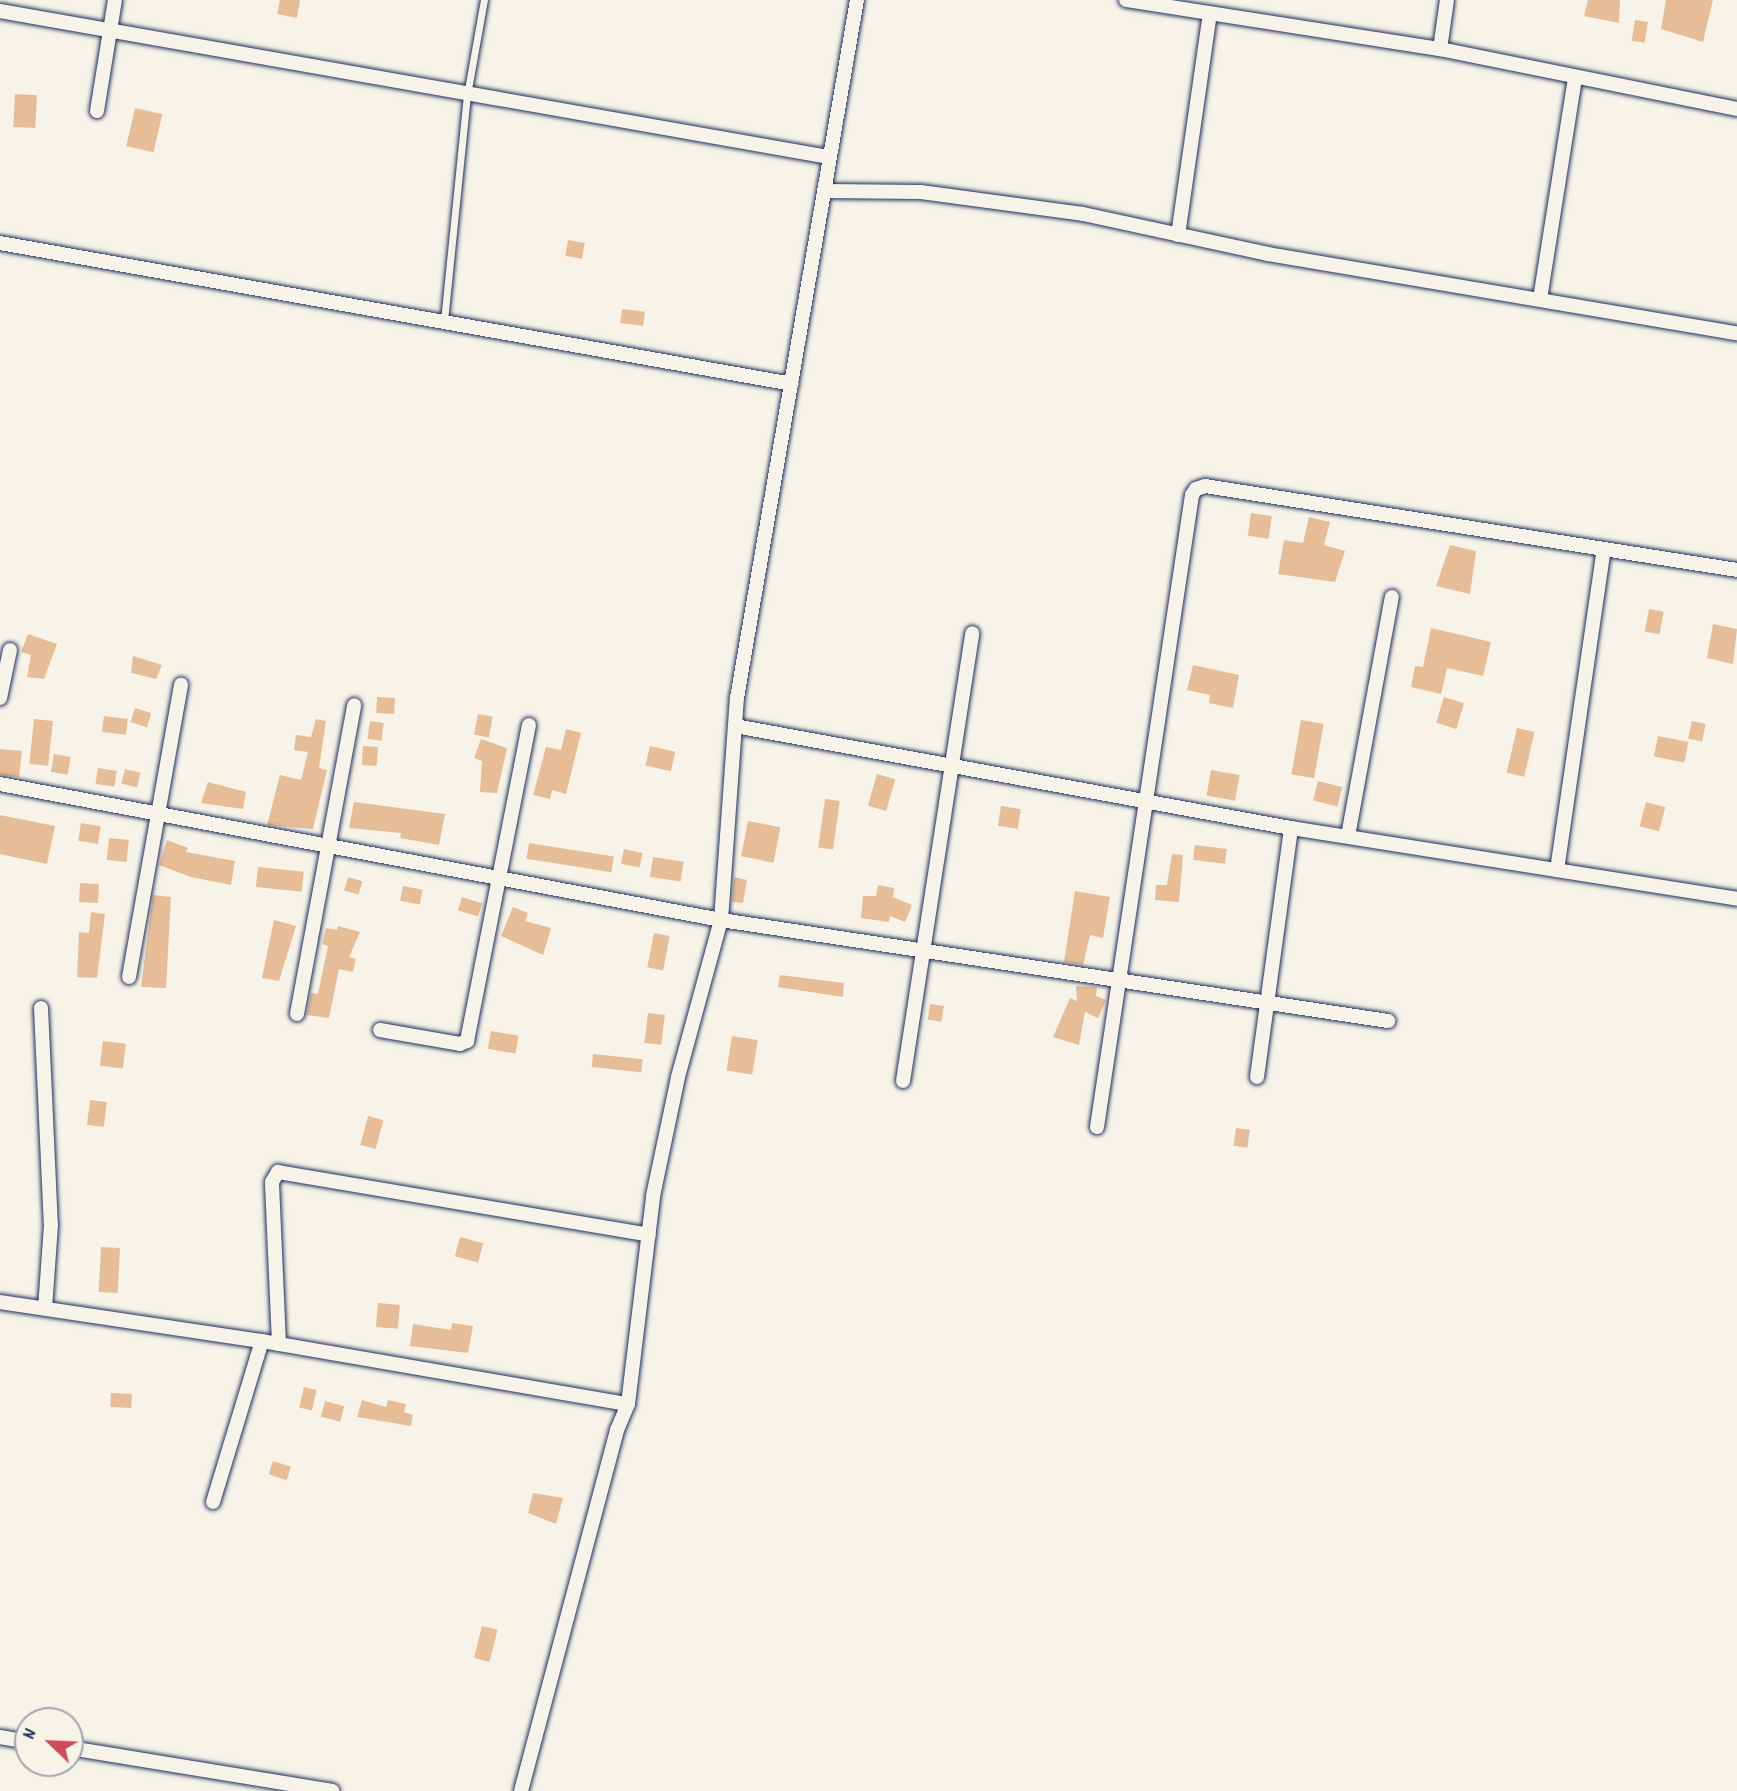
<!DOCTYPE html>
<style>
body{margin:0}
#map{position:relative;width:1737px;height:1791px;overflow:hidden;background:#f7f3e8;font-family:Dekko,sans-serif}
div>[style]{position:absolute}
.building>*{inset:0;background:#e7bd97;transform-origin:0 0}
.roads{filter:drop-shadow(0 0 2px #1b2f5e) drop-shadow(0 0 2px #1b2f5e)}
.lane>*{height:7px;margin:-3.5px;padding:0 3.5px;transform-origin:3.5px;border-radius:3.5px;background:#f7f3e8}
.street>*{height:14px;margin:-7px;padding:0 7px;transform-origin:7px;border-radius:7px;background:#f7f3e8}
span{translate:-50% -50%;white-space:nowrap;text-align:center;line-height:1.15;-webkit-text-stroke:6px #f7f3e8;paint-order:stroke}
.north{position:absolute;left:14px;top:1707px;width:70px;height:70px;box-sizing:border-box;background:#f7f3e8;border:2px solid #9fa5b1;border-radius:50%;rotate:293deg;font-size:19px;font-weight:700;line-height:28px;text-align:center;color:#1b2f5e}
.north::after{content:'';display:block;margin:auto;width:24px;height:32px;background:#d1495b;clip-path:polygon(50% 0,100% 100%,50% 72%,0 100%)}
</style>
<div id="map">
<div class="building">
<i style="clip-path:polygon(280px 0,300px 0,297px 18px,277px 14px)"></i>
<i style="clip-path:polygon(1588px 0,1620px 0,1619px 23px,1584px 16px)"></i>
<i style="clip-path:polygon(1666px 0,1713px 0,1703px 42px,1661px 29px)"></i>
<i style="left:1635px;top:20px;width:13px;height:21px;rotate:9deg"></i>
<i style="left:15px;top:94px;width:22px;height:33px;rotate:3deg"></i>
<i style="left:135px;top:108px;width:28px;height:39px;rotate:13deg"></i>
<i style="left:568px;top:240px;width:17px;height:16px;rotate:10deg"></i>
<i style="left:622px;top:309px;width:23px;height:14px;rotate:7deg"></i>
<i style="left:1251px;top:513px;width:21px;height:23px;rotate:8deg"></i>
<i style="clip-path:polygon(1309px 517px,1330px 522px,1324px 545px,1345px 551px,1335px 582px,1278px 574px,1284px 540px,1303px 543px)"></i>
<i style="clip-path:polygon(1450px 545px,1476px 551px,1470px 594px,1436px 586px)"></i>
<i style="left:1649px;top:609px;width:15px;height:23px;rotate:11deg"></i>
<i style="clip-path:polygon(1713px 624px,1737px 629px,1733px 664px,1707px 658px)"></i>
<i style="clip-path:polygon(1431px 628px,1491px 642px,1483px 676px,1447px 668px,1441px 694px,1411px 687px,1415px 666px,1423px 667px)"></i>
<i style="clip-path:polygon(28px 634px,57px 644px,44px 679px,27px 677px,31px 655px,21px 652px)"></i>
<i style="clip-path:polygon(133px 656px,162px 665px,156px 679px,131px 673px)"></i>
<i style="clip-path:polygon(1193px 665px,1239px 675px,1233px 708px,1209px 703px,1210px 695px,1187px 690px)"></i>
<i style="left:377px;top:697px;width:18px;height:16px;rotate:3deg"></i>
<i style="left:1444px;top:697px;width:21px;height:27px;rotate:17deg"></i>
<i style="left:135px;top:708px;width:17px;height:15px;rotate:17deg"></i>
<i style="left:478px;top:714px;width:15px;height:21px;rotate:11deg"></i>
<i style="left:104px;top:716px;width:24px;height:16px;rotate:7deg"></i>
<i style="left:34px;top:719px;width:19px;height:45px;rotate:6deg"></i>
<i style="clip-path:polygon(316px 719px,326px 721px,319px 768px,327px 770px,313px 829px,267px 825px,280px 775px,301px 780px,308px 752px,294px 750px,296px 735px,311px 737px)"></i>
<i style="left:1301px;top:720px;width:23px;height:55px;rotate:10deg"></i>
<i style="left:370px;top:721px;width:14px;height:18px;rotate:8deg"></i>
<i style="left:1692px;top:721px;width:14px;height:18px;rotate:12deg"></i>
<i style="left:1517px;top:728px;width:18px;height:46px;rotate:13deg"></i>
<i style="clip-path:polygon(566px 729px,581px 733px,566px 794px,552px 790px,550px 799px,533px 795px,546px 747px,561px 750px)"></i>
<i style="left:1658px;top:736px;width:31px;height:21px;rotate:11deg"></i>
<i style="clip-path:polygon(481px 739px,507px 748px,497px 793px,480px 792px,482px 761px,474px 758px)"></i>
<i style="left:363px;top:746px;width:15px;height:19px;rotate:4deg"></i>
<i style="left:650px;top:746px;width:26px;height:20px;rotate:13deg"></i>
<i style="clip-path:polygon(0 749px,22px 751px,19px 777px,0 775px)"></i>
<i style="left:54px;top:754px;width:17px;height:18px;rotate:10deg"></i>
<i style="left:98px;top:768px;width:19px;height:16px;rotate:9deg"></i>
<i style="left:125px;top:769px;width:16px;height:15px;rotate:14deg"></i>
<i style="left:1211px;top:770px;width:29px;height:26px;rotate:10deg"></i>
<i style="left:877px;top:774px;width:19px;height:33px;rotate:16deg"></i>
<i style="left:1318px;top:781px;width:25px;height:20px;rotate:14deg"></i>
<i style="clip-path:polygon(208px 782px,246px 792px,243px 809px,201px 803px)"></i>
<i style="left:825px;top:799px;width:15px;height:49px;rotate:8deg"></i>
<i style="clip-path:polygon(354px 802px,445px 814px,439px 845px,400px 838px,401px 833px,349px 828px)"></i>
<i style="left:1646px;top:802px;width:20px;height:25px;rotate:15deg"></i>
<i style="left:1001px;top:806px;width:20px;height:20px;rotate:9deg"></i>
<i style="clip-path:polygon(0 815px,55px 826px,47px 864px,0 854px)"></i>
<i style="left:748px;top:821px;width:33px;height:36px;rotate:11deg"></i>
<i style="left:81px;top:823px;width:20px;height:18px;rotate:9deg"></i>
<i style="left:109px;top:838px;width:20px;height:22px;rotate:6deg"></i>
<i style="clip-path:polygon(167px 840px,188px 848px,186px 852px,235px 861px,231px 885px,191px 877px,159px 865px)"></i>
<i style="left:529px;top:843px;width:86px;height:16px;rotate:9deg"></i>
<i style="left:1195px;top:845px;width:32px;height:15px;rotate:7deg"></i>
<i style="left:624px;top:849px;width:19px;height:15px;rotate:12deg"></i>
<i style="clip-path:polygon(1172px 854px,1183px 855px,1179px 902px,1155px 900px,1156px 885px,1167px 885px)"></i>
<i style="left:653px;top:857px;width:31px;height:20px;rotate:9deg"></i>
<i style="left:258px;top:867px;width:46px;height:20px;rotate:6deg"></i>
<i style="left:348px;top:877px;width:15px;height:14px;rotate:16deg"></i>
<i style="clip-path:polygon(734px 877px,747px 880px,743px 903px,732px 902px)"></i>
<i style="left:80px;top:883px;width:19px;height:19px;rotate:3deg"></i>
<i style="clip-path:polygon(878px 885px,894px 888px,893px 897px,912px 905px,905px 922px,890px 916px,889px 922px,861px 918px,863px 896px,876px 896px)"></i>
<i style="left:403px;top:886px;width:20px;height:15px;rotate:11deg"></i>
<i style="clip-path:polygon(1075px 891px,1110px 897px,1103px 938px,1090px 935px,1083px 965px,1064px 962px)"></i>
<i style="clip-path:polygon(153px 895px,171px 897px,166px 988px,141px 987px)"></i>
<i style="left:462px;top:897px;width:21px;height:14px;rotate:17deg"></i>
<i style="clip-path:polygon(513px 907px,528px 913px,525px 921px,551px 928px,543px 955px,501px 936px)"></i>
<i style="clip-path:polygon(91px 912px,105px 914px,97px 978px,77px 977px,79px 932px,89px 933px)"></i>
<i style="clip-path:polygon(274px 920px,296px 926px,279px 981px,262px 978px)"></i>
<i style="clip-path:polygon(338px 926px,360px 932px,349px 957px,356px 959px,353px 972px,339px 969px,329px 1018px,307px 1015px,311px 993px,318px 994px,328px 946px,322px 944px,326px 928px,337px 930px)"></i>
<i style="left:654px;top:933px;width:16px;height:35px;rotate:11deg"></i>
<i style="clip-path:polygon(780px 975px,844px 983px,843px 997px,778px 987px)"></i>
<i style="clip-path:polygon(1076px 986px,1097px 987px,1096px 996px,1106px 1000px,1098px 1018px,1085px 1012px,1079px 1045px,1053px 1037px,1070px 998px,1077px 1001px)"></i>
<i style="left:930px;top:1004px;width:14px;height:16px;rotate:8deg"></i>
<i style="left:648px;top:1013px;width:17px;height:30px;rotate:7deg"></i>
<i style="left:491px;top:1031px;width:28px;height:18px;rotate:10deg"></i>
<i style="left:732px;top:1036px;width:26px;height:35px;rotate:9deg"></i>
<i style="left:103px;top:1041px;width:23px;height:25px;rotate:7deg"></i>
<i style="left:593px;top:1054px;width:50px;height:13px;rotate:6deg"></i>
<i style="left:90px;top:1100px;width:17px;height:25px;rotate:7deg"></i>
<i style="left:368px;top:1116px;width:16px;height:30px;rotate:15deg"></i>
<i style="left:1236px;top:1128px;width:14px;height:18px;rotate:8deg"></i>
<i style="left:460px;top:1237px;width:24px;height:20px;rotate:15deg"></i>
<i style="left:101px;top:1247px;width:19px;height:45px;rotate:3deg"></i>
<i style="left:378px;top:1303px;width:22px;height:24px;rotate:5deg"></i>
<i style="clip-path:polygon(452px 1323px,473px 1326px,468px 1353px,410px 1346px,413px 1324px,451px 1330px)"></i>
<i style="left:304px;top:1387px;width:13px;height:21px;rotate:13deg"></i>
<i style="left:111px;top:1393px;width:21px;height:14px;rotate:3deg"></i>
<i style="clip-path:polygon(362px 1400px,386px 1407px,388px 1400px,406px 1404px,404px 1412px,413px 1415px,411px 1426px,357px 1417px)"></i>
<i style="left:325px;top:1401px;width:20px;height:16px;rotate:15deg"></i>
<i style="left:273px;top:1461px;width:19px;height:14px;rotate:18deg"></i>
<i style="clip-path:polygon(533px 1493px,563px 1498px,556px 1524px,528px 1513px)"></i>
<i style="left:482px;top:1626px;width:16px;height:33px;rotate:14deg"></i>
</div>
<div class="roads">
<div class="lane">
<i style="left:444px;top:321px;width:227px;rotate:-84.2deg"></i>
<i style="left:467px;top:95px;width:97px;rotate:-79.9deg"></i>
</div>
<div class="street">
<i style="left:1126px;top:0;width:318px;rotate:8.9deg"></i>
<i style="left:1440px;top:49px;width:303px;rotate:11.4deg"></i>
<i style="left:0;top:11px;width:842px;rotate:9.99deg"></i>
<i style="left:1440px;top:49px;width:49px;rotate:-81.9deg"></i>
<i style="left:97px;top:111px;width:112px;rotate:-80.8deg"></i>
<i style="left:826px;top:191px;width:95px;rotate:0.6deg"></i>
<i style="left:921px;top:192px;width:163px;rotate:7.7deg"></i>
<i style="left:1083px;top:214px;width:189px;rotate:12.2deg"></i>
<i style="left:1268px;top:254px;width:476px;rotate:9.6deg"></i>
<i style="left:1178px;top:235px;width:223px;rotate:-81.8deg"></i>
<i style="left:0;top:243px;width:804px;rotate:10.09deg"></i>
<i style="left:1540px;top:299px;width:224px;rotate:-81deg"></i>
<i style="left:0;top:698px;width:49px;rotate:-78.2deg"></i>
<i style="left:735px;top:726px;width:565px;rotate:10.4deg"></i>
<i style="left:1291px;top:828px;width:452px;rotate:9deg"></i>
<i style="left:0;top:784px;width:734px;rotate:10.68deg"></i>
<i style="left:721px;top:920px;width:675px;rotate:8.61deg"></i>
<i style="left:1348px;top:836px;width:243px;rotate:-79.6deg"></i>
<i style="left:1557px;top:870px;width:324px;rotate:-81.7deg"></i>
<i style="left:129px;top:977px;width:297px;rotate:-79.9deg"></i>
<i style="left:41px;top:1008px;width:217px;rotate:87.4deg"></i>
<i style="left:51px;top:1225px;width:83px;rotate:94.1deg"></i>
<i style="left:297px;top:1014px;width:314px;rotate:-79.5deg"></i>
<i style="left:380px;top:1030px;width:81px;rotate:9.9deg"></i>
<i style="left:460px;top:1044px;width:8px;rotate:-23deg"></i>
<i style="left:467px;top:1041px;width:322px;rotate:-78.9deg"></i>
<i style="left:1257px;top:1077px;width:251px;rotate:-82.2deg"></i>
<i style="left:903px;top:1081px;width:453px;rotate:-81.2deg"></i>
<i style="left:1097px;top:1127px;width:639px;rotate:-81.45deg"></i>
<i style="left:1192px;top:495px;width:7px;rotate:-56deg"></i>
<i style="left:1196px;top:489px;width:9px;rotate:-18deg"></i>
<i style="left:1205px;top:486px;width:539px;rotate:8.97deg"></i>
<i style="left:0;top:1302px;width:265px;rotate:8.5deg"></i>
<i style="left:262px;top:1341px;width:371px;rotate:9.8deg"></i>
<i style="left:279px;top:1344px;width:162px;rotate:-92.5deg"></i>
<i style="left:272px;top:1182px;width:12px;rotate:-59deg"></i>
<i style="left:278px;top:1172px;width:376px;rotate:9.6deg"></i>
<i style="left:213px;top:1502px;width:168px;rotate:-73.1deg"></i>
<i style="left:0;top:1737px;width:28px;rotate:10deg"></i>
<i style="left:70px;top:1748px;width:266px;rotate:9.3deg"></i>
<i style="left:521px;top:1791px;width:374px;rotate:-75.1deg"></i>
<i style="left:617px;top:1430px;width:28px;rotate:-67deg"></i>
<i style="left:628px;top:1404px;width:209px;rotate:-83.1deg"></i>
<i style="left:653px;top:1196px;width:122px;rotate:-78.1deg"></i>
<i style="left:678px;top:1077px;width:163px;rotate:-74.7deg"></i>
<i style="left:721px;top:920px;width:223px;rotate:-85.9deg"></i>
<i style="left:737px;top:698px;width:708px;rotate:-80.25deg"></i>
</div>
</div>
<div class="north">N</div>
</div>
